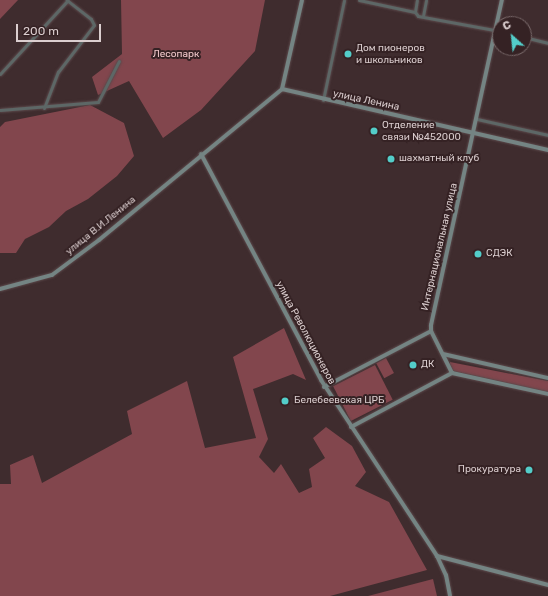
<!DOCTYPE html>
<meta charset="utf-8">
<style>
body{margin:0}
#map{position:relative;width:548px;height:596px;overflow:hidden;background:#3f2c2e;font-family:Rubik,sans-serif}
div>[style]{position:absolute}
.green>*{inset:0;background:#82464d;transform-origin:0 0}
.roads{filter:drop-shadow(0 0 1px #5b494b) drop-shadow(0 0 1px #5b494b)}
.street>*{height:3px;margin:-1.5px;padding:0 1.5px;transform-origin:1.5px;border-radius:1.5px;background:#5d6766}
.secondary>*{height:4px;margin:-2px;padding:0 2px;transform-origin:2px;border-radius:2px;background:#748483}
.dots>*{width:11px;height:11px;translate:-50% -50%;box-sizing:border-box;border:2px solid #352224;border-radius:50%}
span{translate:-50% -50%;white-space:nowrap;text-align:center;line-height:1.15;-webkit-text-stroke:4px #352224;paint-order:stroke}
.poi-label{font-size:10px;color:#dbcecf}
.left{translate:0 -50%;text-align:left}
.right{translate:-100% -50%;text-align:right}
.park-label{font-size:10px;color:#f2c8cb}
.street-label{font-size:10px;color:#dbcecf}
.north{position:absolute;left:492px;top:16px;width:40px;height:40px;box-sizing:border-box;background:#352224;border:1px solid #776768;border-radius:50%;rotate:333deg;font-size:11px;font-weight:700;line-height:16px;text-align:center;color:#dbcecf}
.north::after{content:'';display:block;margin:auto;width:14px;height:18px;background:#53cdc9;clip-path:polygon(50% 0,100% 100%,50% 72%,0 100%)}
.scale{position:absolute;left:16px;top:24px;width:85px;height:18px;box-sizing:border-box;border:2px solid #dbcecf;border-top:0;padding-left:5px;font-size:12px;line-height:14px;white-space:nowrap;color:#dbcecf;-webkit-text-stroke:3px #352224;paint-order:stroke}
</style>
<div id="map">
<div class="green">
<i style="clip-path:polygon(0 0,18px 0,0 19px)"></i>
<i style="clip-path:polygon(121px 0,265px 0,255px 51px,201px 110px,163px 138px,129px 81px,98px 95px,92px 77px,122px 54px)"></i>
<i style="clip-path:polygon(90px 105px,124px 123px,134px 156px,117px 176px,88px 199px,66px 211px,49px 227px,25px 239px,16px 253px,0 253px,0 127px,5px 122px)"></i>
<i style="clip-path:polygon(284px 328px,306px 380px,293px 374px,253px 389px,268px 439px,259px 457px,274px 473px,281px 464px,299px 493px,312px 487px,309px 469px,325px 458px,313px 438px,326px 427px,352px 446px,366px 472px,355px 486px,389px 502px,427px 570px,330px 596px,0 596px,0 484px,11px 484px,10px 465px,33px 455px,42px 483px,132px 434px,127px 411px,187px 381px,205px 448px,256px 438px,233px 357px)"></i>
<i style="left:386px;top:358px;width:17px;height:11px;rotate:62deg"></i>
<i style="clip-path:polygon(450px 362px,548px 381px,548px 392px,453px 371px,449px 367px)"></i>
<i style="left:375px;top:365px;width:39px;height:47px;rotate:63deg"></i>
<i style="clip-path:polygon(433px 579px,437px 596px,368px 596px)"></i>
</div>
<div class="roads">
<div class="street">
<i style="left:359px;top:0;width:57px;rotate:12.1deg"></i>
<i style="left:415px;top:12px;width:5px;rotate:53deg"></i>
<i style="left:418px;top:16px;width:83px;rotate:10.4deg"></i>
<i style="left:415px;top:12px;width:12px;rotate:-81deg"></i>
<i style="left:423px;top:16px;width:16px;rotate:-79deg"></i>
<i style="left:524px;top:37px;width:25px;rotate:14deg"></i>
<i style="left:0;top:74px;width:100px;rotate:-47.4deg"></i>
<i style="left:323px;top:100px;width:102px;rotate:-78.1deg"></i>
<i style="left:44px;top:108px;width:39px;rotate:-69deg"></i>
<i style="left:58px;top:72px;width:59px;rotate:-52.5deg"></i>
<i style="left:94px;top:25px;width:7px;rotate:-117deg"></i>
<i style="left:91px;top:19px;width:31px;rotate:-142deg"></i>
<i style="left:0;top:110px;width:98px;rotate:-4.7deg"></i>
<i style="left:98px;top:102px;width:46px;rotate:-62.9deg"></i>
<i style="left:477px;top:119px;width:73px;rotate:12.7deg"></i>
</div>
<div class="secondary">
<i style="left:282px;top:89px;width:273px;rotate:12.9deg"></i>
<i style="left:282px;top:89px;width:91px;rotate:-77.3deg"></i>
<i style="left:201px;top:154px;width:256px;rotate:62deg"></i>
<i style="left:321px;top:380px;width:211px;rotate:56.6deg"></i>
<i style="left:437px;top:556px;width:21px;rotate:65deg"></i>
<i style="left:446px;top:575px;width:21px;rotate:79deg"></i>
<i style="left:0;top:289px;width:54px;rotate:-15.1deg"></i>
<i style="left:52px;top:275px;width:59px;rotate:-36.7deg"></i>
<i style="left:99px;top:240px;width:237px;rotate:-39.5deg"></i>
<i style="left:443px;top:354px;width:108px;rotate:12.9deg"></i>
<i style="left:452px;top:373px;width:47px;rotate:-116.6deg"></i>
<i style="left:431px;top:331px;width:6px;rotate:-90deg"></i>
<i style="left:431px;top:325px;width:333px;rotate:-77.7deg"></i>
<i style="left:452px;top:373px;width:98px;rotate:12.3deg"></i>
<i style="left:324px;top:387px;width:121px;rotate:-27.6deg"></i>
<i style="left:351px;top:427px;width:115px;rotate:-28.1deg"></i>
<i style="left:437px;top:556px;width:115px;rotate:14.6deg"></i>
</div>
</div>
<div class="dots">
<i style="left:348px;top:54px;background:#53cdc9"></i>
<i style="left:374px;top:131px;background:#53cdc9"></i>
<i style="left:391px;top:159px;background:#53cdc9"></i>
<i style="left:478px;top:254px;background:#53cdc9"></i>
<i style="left:413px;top:365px;background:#53cdc9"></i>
<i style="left:285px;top:401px;background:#53cdc9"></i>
<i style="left:529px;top:470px;background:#53cdc9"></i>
</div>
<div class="poi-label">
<span class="left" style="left:356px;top:54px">Дом пионеров<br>и школьников</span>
<span class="left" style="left:382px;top:131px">Отделение<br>связи №452000</span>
<span class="left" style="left:399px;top:159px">шахматный клуб</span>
<span class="left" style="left:486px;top:254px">СДЭК</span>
<span class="left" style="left:421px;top:365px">ДК</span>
<span class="left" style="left:294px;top:401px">Белебеевская ЦРБ</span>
<span class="right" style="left:521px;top:470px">Прокуратура</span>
</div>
<div class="park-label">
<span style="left:176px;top:55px">Лесопарк</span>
</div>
<div class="street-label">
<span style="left:366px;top:101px;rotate:12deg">улица Ленина</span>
<span style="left:101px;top:226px;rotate:-39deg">улица В.И.Ленина</span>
<span style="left:440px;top:247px;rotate:-77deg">Интернациональная улица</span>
<span style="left:305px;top:333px;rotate:62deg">улица Революционеров</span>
</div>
<div class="north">С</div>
<div class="scale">200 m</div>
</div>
